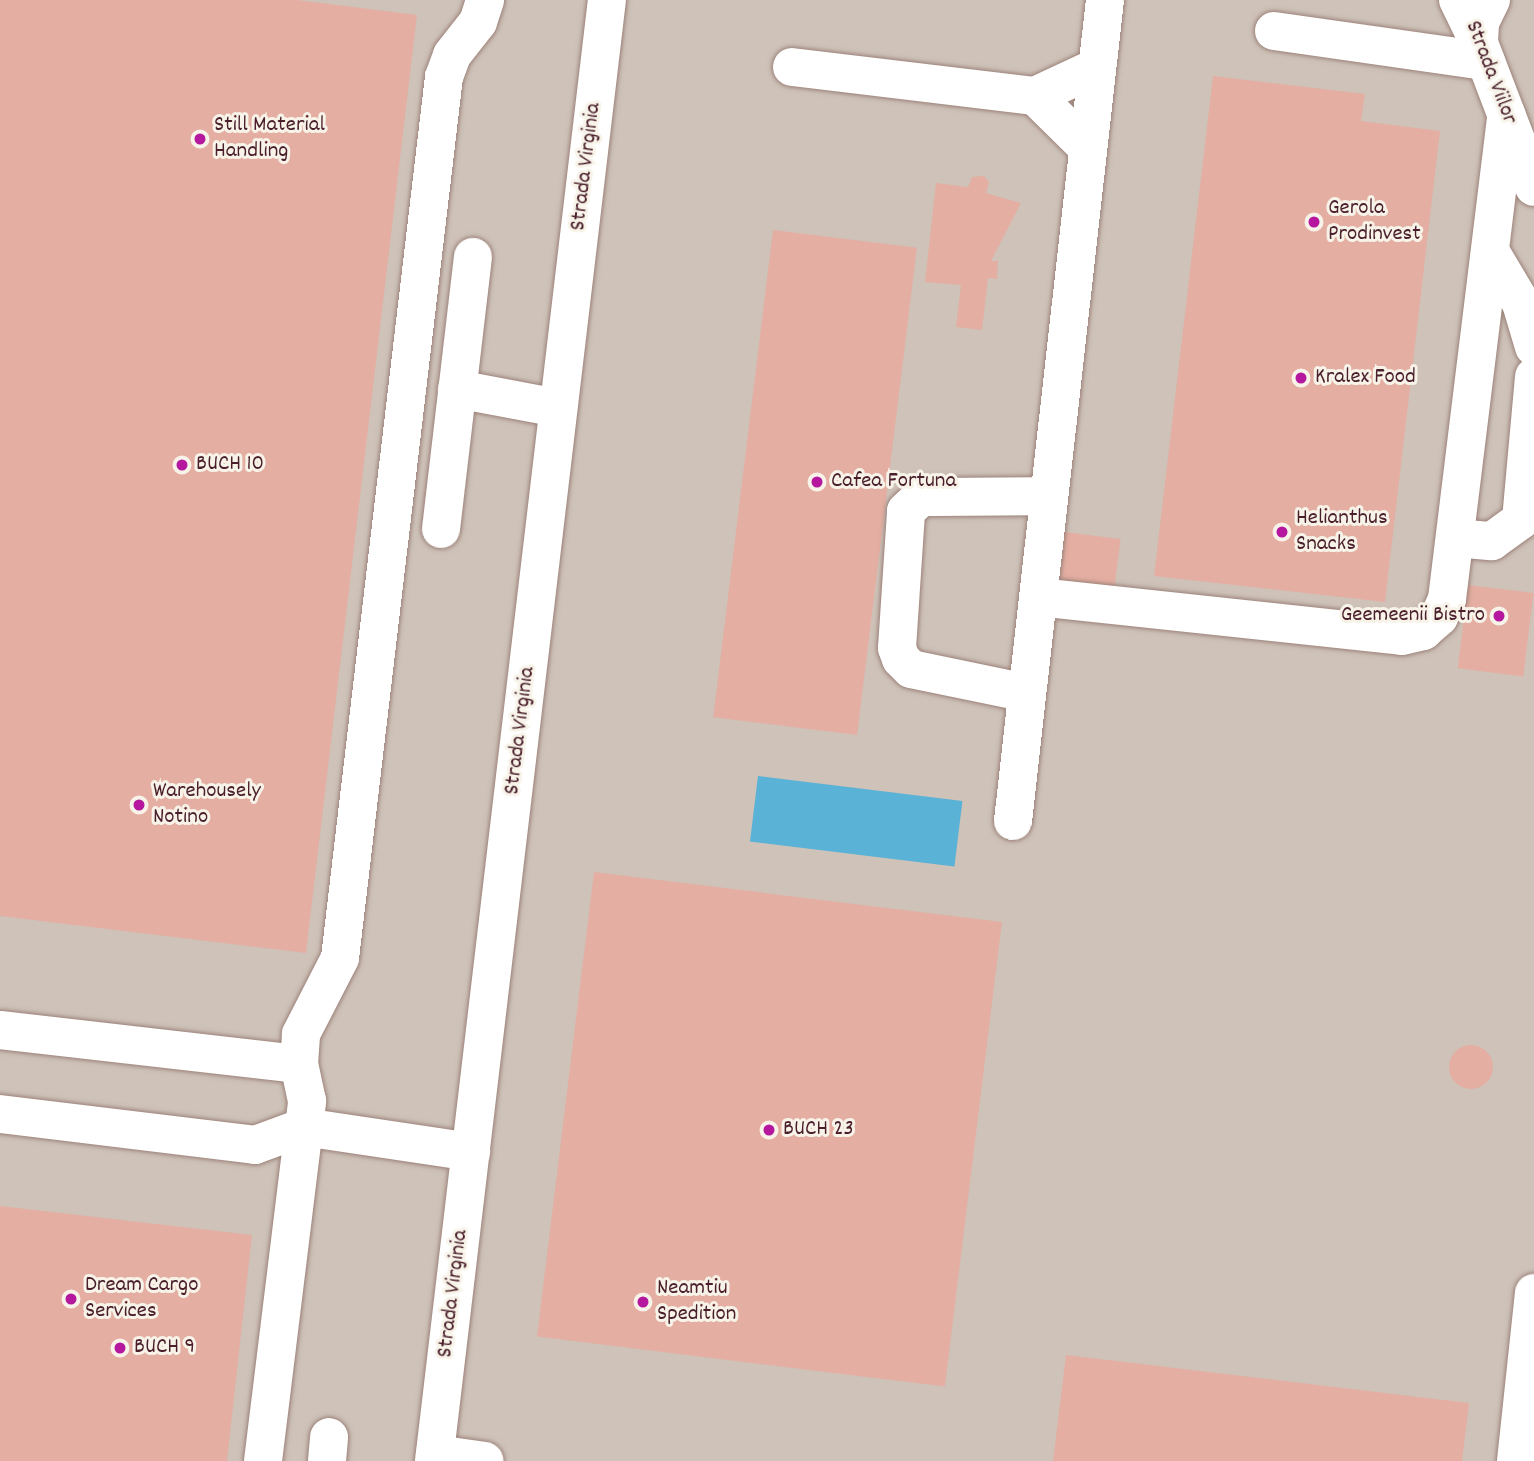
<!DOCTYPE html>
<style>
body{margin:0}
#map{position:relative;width:1534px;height:1461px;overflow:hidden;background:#eee4c7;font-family:Dekko,sans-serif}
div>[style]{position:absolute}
.industrial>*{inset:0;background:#cec2b9;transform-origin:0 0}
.water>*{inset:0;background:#5bb2d7;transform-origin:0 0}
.building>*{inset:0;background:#e4aea2;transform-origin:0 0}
.round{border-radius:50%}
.roads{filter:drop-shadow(0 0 2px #9c8279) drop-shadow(0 0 2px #9c8279)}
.minor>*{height:38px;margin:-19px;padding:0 19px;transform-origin:19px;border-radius:19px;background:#fff}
.major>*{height:38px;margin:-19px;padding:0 19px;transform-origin:19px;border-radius:19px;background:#fff}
.dots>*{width:19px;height:19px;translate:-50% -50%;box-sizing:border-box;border:4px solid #f7f3e8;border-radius:50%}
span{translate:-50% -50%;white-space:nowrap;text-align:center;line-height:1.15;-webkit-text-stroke:6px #f7f3e8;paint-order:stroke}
.street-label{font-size:23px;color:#4a1f2b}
.poi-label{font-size:23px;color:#4a1f2b}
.left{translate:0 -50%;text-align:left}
.right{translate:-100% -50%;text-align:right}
</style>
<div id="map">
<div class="industrial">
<i style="left:0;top:0;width:1534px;height:1461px"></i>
</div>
<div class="water">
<i style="left:758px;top:776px;width:206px;height:66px;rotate:7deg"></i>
</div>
<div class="building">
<i style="clip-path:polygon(0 0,297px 0,417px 15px,306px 953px,0 916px)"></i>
<i style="clip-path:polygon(1213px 76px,1365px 94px,1361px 121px,1440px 131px,1385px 602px,1154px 576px)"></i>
<i style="clip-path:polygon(984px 176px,989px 182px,986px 193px,1021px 203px,991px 261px,998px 261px,997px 279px,988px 278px,982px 330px,956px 327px,961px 285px,925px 282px,936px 183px,968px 187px,972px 177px)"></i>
<i style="left:773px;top:230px;width:145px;height:491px;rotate:7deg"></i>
<i style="left:1064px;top:532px;width:57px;height:51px;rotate:7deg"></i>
<i style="left:1468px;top:585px;width:66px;height:84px;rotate:7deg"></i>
<i style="left:594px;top:872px;width:411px;height:468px;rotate:7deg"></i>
<i class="round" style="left:1449px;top:1045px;width:44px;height:44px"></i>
<i style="clip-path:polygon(0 1206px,252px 1235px,227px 1461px,0 1461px)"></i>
<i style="clip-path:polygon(1066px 1355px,1469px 1403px,1462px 1461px,1053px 1461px)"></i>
</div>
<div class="roads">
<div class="minor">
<i style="left:1458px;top:0;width:48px;rotate:64deg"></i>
<i style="left:1274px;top:31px;width:214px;rotate:8.1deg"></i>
<i style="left:792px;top:67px;width:245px;rotate:6.8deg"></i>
<i style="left:1035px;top:96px;width:68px;rotate:-25.1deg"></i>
<i style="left:1035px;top:96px;width:74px;rotate:44.5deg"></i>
<i style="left:1490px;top:251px;width:61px;rotate:59.2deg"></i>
<i style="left:1521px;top:303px;width:46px;rotate:73.5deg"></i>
<i style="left:457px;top:389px;width:103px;rotate:10.7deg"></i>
<i style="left:441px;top:529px;width:274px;rotate:-83.3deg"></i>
<i style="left:1455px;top:538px;width:37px;rotate:5deg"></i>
<i style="left:1492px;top:541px;width:36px;rotate:-36deg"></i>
<i style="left:1521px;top:520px;width:144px;rotate:-84.8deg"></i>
<i style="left:1038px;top:597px;width:366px;rotate:6.1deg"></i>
<i style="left:1402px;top:636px;width:22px;rotate:-13deg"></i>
<i style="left:1423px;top:631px;width:21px;rotate:-41deg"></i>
<i style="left:1439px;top:617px;width:20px;rotate:-66deg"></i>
<i style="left:1447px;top:599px;width:488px;rotate:-83deg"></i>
<i style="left:1027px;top:693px;width:118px;rotate:-168.3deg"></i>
<i style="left:911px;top:669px;width:14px;rotate:-135deg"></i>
<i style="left:901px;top:659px;width:12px;rotate:-110deg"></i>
<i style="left:897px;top:648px;width:137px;rotate:-86.2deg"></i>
<i style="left:906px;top:511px;width:21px;rotate:-43deg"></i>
<i style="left:921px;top:497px;width:128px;rotate:-0.4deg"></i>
<i style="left:1013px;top:821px;width:826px;rotate:-83.61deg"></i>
<i style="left:0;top:1030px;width:301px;rotate:6.5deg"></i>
<i style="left:0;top:1114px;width:257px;rotate:6.9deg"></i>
<i style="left:255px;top:1145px;width:52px;rotate:-20.2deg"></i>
<i style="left:304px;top:1127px;width:169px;rotate:8.5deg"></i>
<i style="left:435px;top:1454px;width:50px;rotate:8deg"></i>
<i style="left:263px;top:1461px;width:363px;rotate:-83deg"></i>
<i style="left:307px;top:1101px;width:38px;rotate:-102deg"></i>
<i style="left:299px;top:1064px;width:30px;rotate:-86deg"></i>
<i style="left:301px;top:1034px;width:85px;rotate:-62.8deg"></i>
<i style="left:340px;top:958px;width:887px;rotate:-83.27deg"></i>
<i style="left:444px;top:77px;width:23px;rotate:-70deg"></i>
<i style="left:452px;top:55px;width:42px;rotate:-51.8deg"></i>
<i style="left:478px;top:22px;width:23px;rotate:-72deg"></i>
<i style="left:327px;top:1461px;width:24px;rotate:-85deg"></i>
<i style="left:434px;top:1461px;width:1471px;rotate:-83.25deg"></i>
<i style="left:1516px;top:1461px;width:169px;rotate:-83.9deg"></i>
</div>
<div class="major">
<i style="left:1491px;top:0;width:25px;rotate:116deg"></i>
<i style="left:1480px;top:23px;width:20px;rotate:93deg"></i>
<i style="left:1479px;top:43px;width:154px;rotate:69.1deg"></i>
</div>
</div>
<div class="dots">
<i style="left:200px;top:139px;background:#b5179e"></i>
<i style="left:1314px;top:222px;background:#b5179e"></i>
<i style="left:1301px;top:378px;background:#b5179e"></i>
<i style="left:182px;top:465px;background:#b5179e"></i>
<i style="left:817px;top:482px;background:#b5179e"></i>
<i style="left:1282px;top:532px;background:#b5179e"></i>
<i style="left:1499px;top:616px;background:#b5179e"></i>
<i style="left:139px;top:805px;background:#b5179e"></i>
<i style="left:769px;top:1130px;background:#b5179e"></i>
<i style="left:71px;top:1299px;background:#b5179e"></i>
<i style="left:643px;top:1302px;background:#b5179e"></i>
<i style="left:120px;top:1348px;background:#b5179e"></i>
</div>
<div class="street-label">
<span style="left:1490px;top:73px;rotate:69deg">Strada Viilor</span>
<span style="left:587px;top:167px;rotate:-83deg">Strada Virginia</span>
<span style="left:521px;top:731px;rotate:-83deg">Strada Virginia</span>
<span style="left:454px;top:1294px;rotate:-83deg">Strada Virginia</span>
</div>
<div class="poi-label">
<span class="left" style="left:214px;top:139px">Still Material<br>Handling</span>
<span class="left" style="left:1328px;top:222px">Gerola<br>Prodinvest</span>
<span class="left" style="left:1315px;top:378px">Kralex Food</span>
<span class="left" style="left:196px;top:465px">BUCH 10</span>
<span class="left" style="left:831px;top:482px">Cafea Fortuna</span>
<span class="left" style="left:1296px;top:532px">Helianthus<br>Snacks</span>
<span class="right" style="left:1485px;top:616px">Geemeenii Bistro</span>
<span class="left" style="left:153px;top:805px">Warehousely<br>Notino</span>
<span class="left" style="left:783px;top:1130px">BUCH 23</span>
<span class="left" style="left:85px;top:1299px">Dream Cargo<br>Services</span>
<span class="left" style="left:657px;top:1302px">Neamtiu<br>Spedition</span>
<span class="left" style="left:134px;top:1348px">BUCH 9</span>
</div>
</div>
